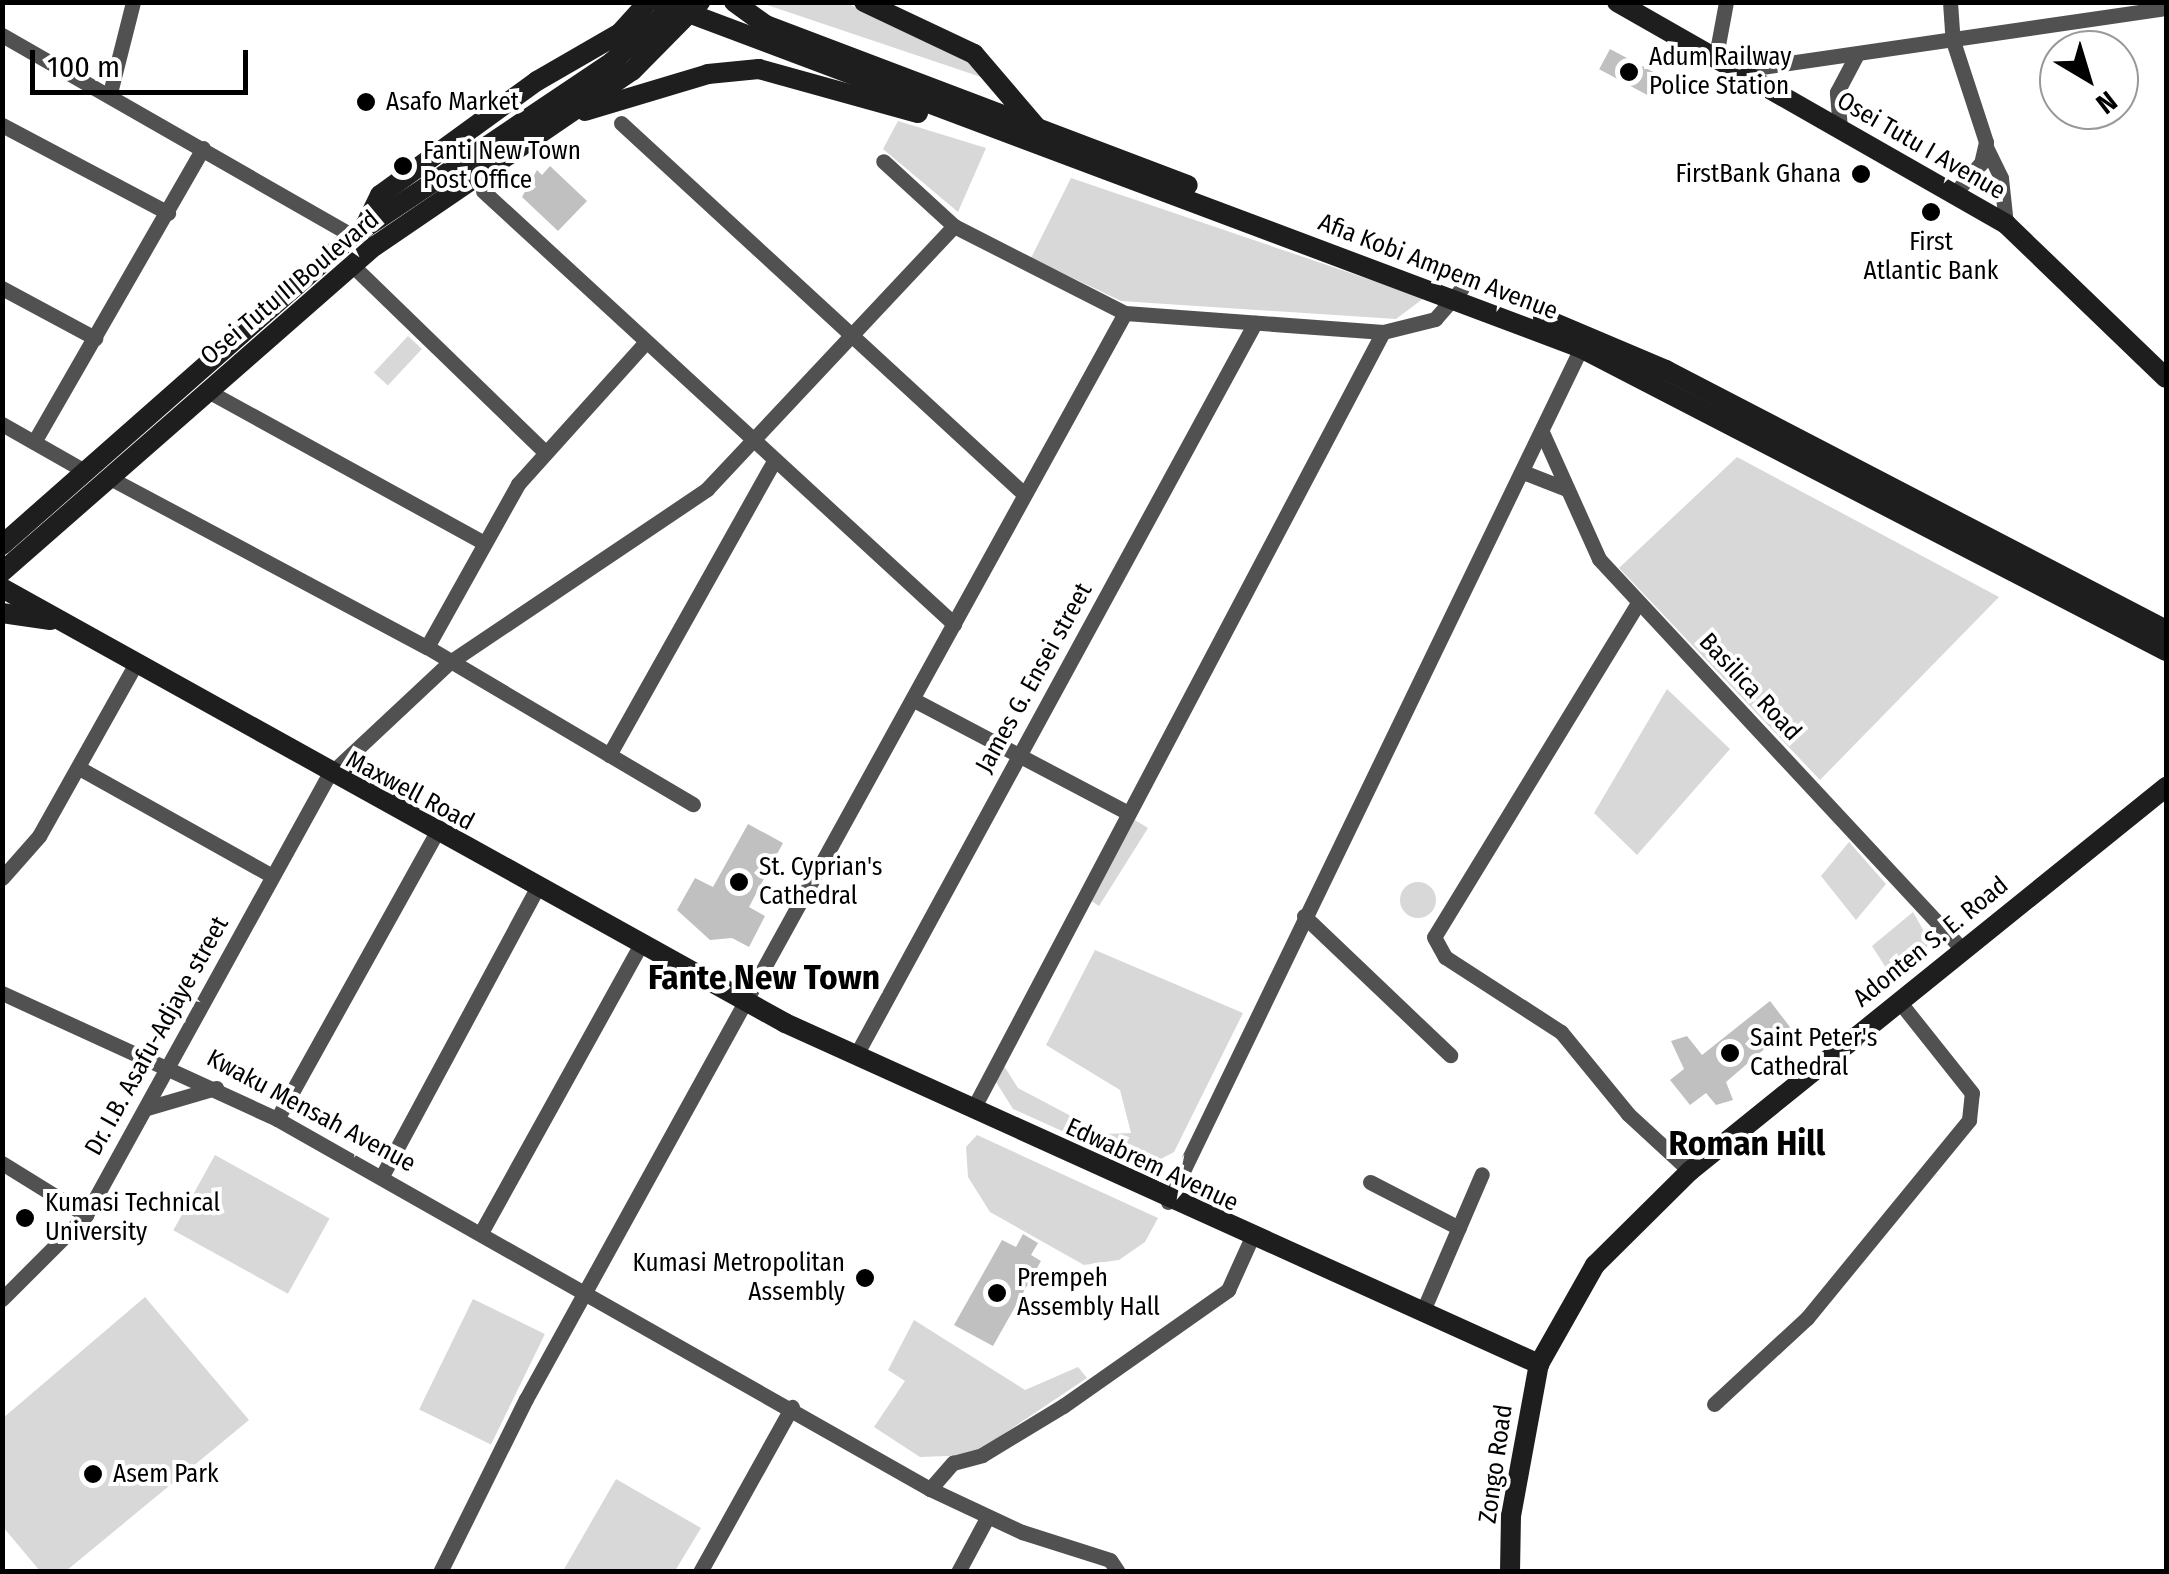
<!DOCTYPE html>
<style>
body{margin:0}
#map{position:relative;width:2169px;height:1574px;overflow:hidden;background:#fff;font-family:"Fira Sans Condensed",sans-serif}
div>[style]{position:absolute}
.green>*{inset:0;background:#d8d8d8;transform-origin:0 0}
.round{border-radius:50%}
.building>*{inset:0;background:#c0c0c0;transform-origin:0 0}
.street>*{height:15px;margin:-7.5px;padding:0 7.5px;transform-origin:7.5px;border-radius:7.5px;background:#515151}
.secondary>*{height:20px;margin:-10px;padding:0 10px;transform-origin:10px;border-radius:10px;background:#1e1e1e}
.secondary-bridge>*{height:20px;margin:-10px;padding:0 10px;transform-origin:10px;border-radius:10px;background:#1e1e1e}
.dots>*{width:28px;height:28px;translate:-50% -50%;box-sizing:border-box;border:5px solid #fff;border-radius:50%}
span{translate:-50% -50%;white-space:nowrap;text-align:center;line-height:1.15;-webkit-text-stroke:8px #fff;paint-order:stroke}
.poi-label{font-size:25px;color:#000}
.left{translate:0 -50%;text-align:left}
.right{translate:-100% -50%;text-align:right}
.street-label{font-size:25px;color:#000}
.district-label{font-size:35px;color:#000;font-weight:700}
.frame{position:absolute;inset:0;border:5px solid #000;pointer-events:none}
.north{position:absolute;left:2039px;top:30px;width:100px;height:100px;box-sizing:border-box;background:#fff;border:2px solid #999;border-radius:50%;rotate:142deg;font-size:28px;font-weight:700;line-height:40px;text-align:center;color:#000}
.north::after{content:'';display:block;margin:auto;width:35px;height:45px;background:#000;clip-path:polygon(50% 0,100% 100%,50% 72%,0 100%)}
.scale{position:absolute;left:30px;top:50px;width:218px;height:45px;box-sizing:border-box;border:5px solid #000;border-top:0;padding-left:12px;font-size:30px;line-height:35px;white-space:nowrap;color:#000;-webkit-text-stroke:8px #fff;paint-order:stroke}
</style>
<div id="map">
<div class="green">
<i style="clip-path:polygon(761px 3px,846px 3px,958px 52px,984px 78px)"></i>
<i style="clip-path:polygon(898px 121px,986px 148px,958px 212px,883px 149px)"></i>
<i style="clip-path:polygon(1071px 178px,1424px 298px,1396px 319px,1121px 301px,1031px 258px)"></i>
<i style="left:408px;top:336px;width:19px;height:50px;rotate:43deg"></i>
<i style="clip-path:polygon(1737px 457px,1999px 597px,1820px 780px,1619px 568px)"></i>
<i style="clip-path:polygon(1667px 689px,1730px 749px,1637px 855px,1594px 813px)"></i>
<i style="clip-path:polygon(1135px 820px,1148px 828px,1099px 906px,1090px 900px)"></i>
<i style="clip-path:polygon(1849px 842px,1886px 884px,1856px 920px,1821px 876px)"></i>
<i class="round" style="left:1400px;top:882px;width:36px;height:36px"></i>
<i style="clip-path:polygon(1913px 912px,1929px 940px,1924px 956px,1895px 982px,1872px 946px)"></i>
<i style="clip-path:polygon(1095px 950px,1243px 1013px,1174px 1152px,1144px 1168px,1013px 1109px,996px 1082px,1004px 1066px,1018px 1088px,1105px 1134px,1131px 1133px,1120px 1090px,1046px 1045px)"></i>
<i style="clip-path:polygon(977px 1135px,1158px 1218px,1145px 1242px,1119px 1260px,1084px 1265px,990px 1212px,968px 1177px,966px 1147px)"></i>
<i style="left:215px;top:1155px;width:131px;height:86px;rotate:29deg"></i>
<i style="clip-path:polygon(145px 1297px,249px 1420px,66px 1571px,40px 1571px,3px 1527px,3px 1418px)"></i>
<i style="left:473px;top:1299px;width:80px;height:123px;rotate:26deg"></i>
<i style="clip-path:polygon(914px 1320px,1025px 1390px,1078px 1367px,1087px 1378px,972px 1455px,920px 1457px,874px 1427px,905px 1381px,888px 1370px)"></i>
<i style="clip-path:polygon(616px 1479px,701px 1528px,675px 1571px,563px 1571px)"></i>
</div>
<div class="building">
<i style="left:1610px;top:49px;width:55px;height:23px;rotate:28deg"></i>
<i style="clip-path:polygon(550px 166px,587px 201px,558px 231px,522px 197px,537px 170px,542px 175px)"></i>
<i style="clip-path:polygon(748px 824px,783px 843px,749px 907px,765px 916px,749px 947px,732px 938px,710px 940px,677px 910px,695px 878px,713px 887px)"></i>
<i style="clip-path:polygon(1770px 1001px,1790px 1027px,1726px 1082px,1733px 1100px,1716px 1105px,1706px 1093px,1690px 1105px,1670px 1080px,1684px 1069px,1671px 1041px,1687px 1036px,1702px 1055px)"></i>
<i style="clip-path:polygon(1023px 1234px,1038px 1243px,1031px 1255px,1041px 1261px,993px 1346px,954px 1325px,1002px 1240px,1016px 1247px)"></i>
</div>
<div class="street">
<i style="left:1950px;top:2px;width:39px;rotate:86deg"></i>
<i style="left:1953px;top:41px;width:106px;rotate:71.9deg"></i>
<i style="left:1986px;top:142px;width:22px;rotate:103deg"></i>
<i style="left:1981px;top:163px;width:38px;rotate:131deg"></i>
<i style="left:2px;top:35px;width:404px;rotate:29.8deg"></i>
<i style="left:1716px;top:56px;width:55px;rotate:-79.5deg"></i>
<i style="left:1741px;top:70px;width:429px;rotate:-8.3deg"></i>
<i style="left:110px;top:93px;width:94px;rotate:-75.8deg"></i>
<i style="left:621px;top:123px;width:548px;rotate:42.63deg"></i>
<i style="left:2px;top:125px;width:188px;rotate:27.9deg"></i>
<i style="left:1840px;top:128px;width:36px;rotate:-95deg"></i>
<i style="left:1837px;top:92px;width:43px;rotate:-62.2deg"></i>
<i style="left:1986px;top:147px;width:34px;rotate:64deg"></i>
<i style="left:2001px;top:178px;width:46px;rotate:83.8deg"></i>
<i style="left:483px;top:191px;width:640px;rotate:42.59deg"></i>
<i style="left:954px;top:226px;width:192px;rotate:27deg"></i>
<i style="left:1125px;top:313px;width:259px;rotate:4.2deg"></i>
<i style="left:1383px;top:332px;width:54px;rotate:-14deg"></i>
<i style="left:1435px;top:319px;width:41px;rotate:-48.9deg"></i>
<i style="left:352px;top:265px;width:267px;rotate:44.1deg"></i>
<i style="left:2px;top:288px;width:106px;rotate:28.3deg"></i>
<i style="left:206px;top:390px;width:315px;rotate:28.8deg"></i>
<i style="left:2px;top:424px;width:93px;rotate:29.6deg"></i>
<i style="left:1542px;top:432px;width:139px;rotate:65.8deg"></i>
<i style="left:1599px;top:559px;width:531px;rotate:47.06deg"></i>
<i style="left:34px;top:442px;width:339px;rotate:-60.1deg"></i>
<i style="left:1523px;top:472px;width:44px;rotate:21.3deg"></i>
<i style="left:108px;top:477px;width:361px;rotate:28.1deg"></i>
<i style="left:427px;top:647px;width:309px;rotate:30.6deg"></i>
<i style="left:1638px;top:603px;width:391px;rotate:121.4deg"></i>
<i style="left:1434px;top:937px;width:23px;rotate:61deg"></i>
<i style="left:1445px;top:957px;width:138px;rotate:32.9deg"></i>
<i style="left:1561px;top:1032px;width:106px;rotate:50.7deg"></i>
<i style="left:1628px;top:1114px;width:84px;rotate:42.6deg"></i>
<i style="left:427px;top:647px;width:187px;rotate:-60.8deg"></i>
<i style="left:518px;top:484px;width:191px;rotate:-48deg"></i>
<i style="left:914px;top:700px;width:242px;rotate:27.8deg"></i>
<i style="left:609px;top:755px;width:337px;rotate:-60.7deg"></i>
<i style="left:79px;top:768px;width:221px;rotate:29.2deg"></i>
<i style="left:2px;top:878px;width:56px;rotate:-48.6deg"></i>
<i style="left:39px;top:836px;width:194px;rotate:-60.7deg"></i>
<i style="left:1304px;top:916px;width:202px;rotate:43.6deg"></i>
<i style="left:2px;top:993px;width:302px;rotate:24.6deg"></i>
<i style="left:277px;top:1119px;width:751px;rotate:29.54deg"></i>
<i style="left:930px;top:1489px;width:102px;rotate:25.1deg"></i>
<i style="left:1022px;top:1532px;width:92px;rotate:17.7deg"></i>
<i style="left:1110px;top:1560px;width:14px;rotate:56deg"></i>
<i style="left:856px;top:1055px;width:834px;rotate:-61.41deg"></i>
<i style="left:974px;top:1107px;width:876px;rotate:-62.18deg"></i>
<i style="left:147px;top:1108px;width:72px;rotate:-16.2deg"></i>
<i style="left:277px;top:1119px;width:327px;rotate:-60.9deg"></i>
<i style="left:2px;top:1163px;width:99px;rotate:31.8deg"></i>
<i style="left:382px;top:1176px;width:325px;rotate:-61.7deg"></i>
<i style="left:1370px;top:1182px;width:100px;rotate:27.3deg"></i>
<i style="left:1168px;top:1202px;width:955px;rotate:-64.19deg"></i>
<i style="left:483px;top:1229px;width:324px;rotate:-61deg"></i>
<i style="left:2px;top:1299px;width:119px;rotate:-45deg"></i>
<i style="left:86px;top:1215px;width:501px;rotate:-61.13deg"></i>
<i style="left:328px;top:776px;width:167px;rotate:-43.1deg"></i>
<i style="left:450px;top:662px;width:310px;rotate:-33.9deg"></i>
<i style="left:707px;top:489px;width:361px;rotate:-46.8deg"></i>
<i style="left:954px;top:226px;width:96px;rotate:-137.5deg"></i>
<i style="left:1422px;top:1313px;width:151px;rotate:-66.7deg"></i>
<i style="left:1714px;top:1404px;width:127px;rotate:-42.8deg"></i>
<i style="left:1807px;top:1318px;width:256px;rotate:-50.7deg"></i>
<i style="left:1969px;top:1120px;width:27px;rotate:-84deg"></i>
<i style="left:1972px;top:1093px;width:119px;rotate:-128.5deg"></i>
<i style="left:930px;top:1489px;width:35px;rotate:-49deg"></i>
<i style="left:953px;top:1463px;width:30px;rotate:-15deg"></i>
<i style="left:982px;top:1455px;width:95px;rotate:-31.2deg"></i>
<i style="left:1063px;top:1406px;width:202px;rotate:-35.1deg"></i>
<i style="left:1228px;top:1290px;width:56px;rotate:-65.7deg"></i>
<i style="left:440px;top:1572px;width:193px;rotate:-63.6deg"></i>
<i style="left:526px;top:1399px;width:1240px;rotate:-61.12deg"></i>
<i style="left:700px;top:1572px;width:189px;rotate:-60.9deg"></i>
<i style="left:958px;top:1572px;width:61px;rotate:-61.8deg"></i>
</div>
<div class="secondary">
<i style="left:659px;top:2px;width:985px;rotate:20.57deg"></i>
<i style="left:1581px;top:348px;width:659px;rotate:27.38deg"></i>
<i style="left:734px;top:2px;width:39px;rotate:36deg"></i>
<i style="left:766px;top:25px;width:451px;rotate:20.8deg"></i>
<i style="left:864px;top:2px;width:122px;rotate:25.3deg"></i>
<i style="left:974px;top:54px;width:99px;rotate:49.5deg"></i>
<i style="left:1617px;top:2px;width:448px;rotate:29.7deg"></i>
<i style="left:2006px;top:224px;width:222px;rotate:43.9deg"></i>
<i style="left:585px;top:111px;width:128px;rotate:-16.7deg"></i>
<i style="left:708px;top:74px;width:51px;rotate:-5.6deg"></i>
<i style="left:759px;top:69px;width:165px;rotate:15.5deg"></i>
<i style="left:364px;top:228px;width:37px;rotate:-64deg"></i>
<i style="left:380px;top:195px;width:194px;rotate:-36deg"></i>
<i style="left:537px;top:81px;width:96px;rotate:-30deg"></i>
<i style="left:620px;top:33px;width:42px;rotate:-47.9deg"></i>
<i style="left:1543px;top:318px;width:134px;rotate:22.9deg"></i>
<i style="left:1666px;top:370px;width:564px;rotate:27.47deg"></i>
<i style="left:2px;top:545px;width:468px;rotate:-41.4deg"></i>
<i style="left:353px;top:236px;width:312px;rotate:-33.9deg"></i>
<i style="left:2px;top:572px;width:495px;rotate:-41.2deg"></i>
<i style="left:375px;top:246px;width:311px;rotate:-34.3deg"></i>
<i style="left:2px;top:588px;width:896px;rotate:29.05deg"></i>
<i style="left:785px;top:1023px;width:828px;rotate:24.34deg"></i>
<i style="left:2px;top:613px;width:49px;rotate:8.3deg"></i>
<i style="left:1510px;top:1572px;width:56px;rotate:-89deg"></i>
<i style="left:1511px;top:1516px;width:155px;rotate:-79.6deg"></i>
<i style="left:1539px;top:1364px;width:114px;rotate:-60.5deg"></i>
<i style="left:1595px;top:1265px;width:134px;rotate:-44.7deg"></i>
<i style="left:1690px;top:1171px;width:612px;rotate:-38.89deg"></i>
</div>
<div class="secondary-bridge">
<i style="left:612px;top:62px;width:89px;rotate:-42.3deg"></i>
<i style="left:632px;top:71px;width:97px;rotate:-45.4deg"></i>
</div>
<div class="dots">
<i style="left:1629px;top:72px;background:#000"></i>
<i style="left:366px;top:102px;background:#000"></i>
<i style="left:403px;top:166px;background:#000"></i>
<i style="left:1861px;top:174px;background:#000"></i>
<i style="left:1931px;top:212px;background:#000"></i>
<i style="left:739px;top:882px;background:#000"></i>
<i style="left:1730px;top:1053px;background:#000"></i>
<i style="left:25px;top:1218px;background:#000"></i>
<i style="left:865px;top:1278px;background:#000"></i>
<i style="left:997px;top:1293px;background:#000"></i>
<i style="left:93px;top:1474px;background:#000"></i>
</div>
<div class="poi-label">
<span class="left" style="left:1649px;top:72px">Adum Railway<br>Police Station</span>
<span class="left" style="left:386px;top:102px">Asafo Market</span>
<span class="left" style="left:423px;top:166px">Fanti New Town<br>Post Office</span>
<span class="right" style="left:1841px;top:174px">FirstBank Ghana</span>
<span style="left:1931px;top:257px">First<br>Atlantic Bank</span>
<span class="left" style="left:759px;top:882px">St. Cyprian's<br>Cathedral</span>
<span class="left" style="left:1750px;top:1053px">Saint Peter's<br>Cathedral</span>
<span class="left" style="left:45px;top:1218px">Kumasi Technical<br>University</span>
<span class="right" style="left:845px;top:1278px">Kumasi Metropolitan<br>Assembly</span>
<span class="left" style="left:1017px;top:1293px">Prempeh<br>Assembly Hall</span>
<span class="left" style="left:113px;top:1474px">Asem Park</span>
</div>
<div class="street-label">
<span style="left:1921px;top:146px;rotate:30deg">Osei Tutu I Avenue</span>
<span style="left:1438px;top:267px;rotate:21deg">Afia Kobi Ampem Avenue</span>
<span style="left:290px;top:288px;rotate:-40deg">Osei Tutu II Boulevard</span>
<span style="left:1034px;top:678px;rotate:-61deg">James G. Ensei street</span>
<span style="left:1750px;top:687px;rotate:47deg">Basilica Road</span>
<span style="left:410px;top:791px;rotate:28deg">Maxwell Road</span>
<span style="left:1931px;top:942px;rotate:-39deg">Adonten S. E. Road</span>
<span style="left:157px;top:1036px;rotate:-61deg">Dr. I.B. Asafu-Adjaye street</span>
<span style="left:311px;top:1111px;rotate:28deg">Kwaku Mensah Avenue</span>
<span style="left:1152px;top:1165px;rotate:25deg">Edwabrem Avenue</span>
<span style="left:1496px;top:1464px;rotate:-82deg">Zongo Road</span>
</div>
<div class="district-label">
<span style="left:764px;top:977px">Fante New Town</span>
<span style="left:1747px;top:1143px">Roman Hill</span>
</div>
<div class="frame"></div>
<div class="north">N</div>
<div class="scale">100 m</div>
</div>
